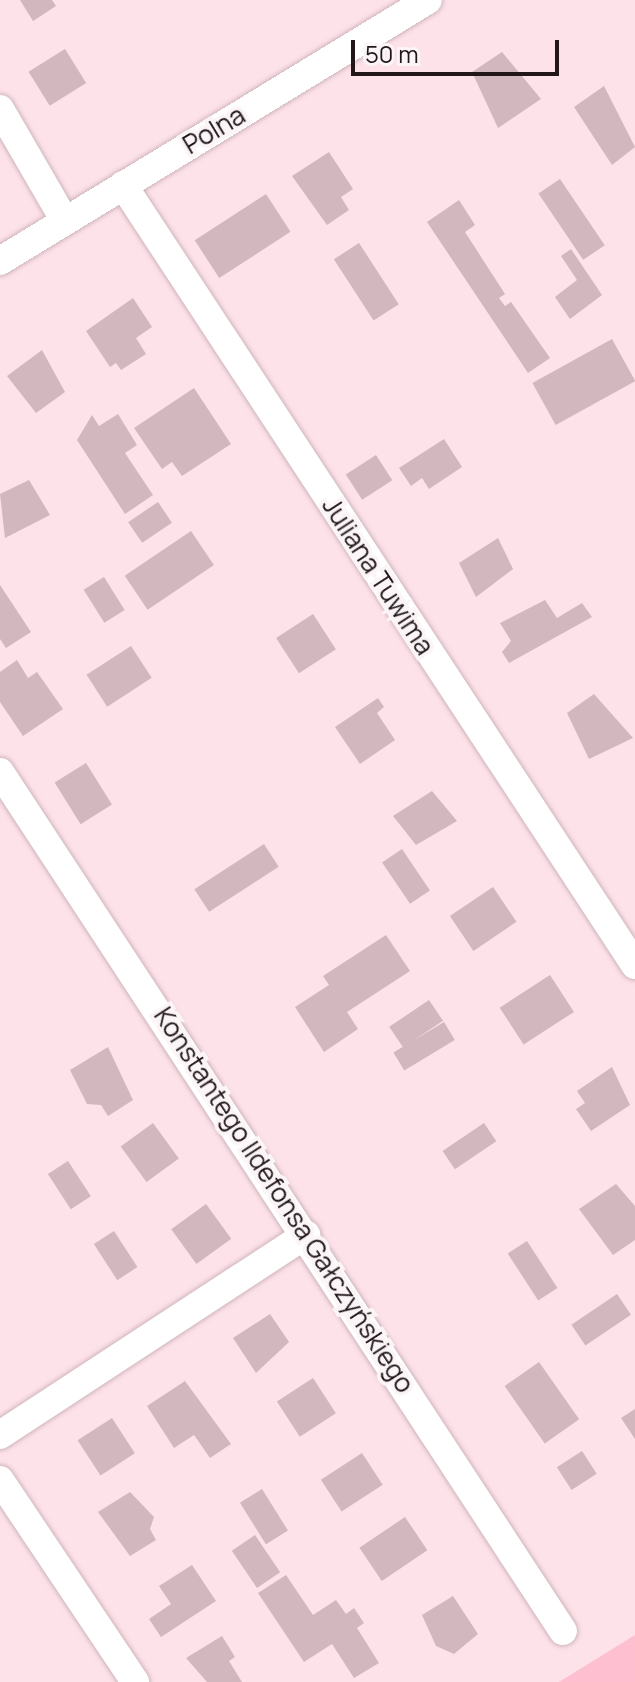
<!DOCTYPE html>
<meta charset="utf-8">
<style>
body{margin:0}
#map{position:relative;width:635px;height:1682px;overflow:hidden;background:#fde2e9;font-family:Manrope,sans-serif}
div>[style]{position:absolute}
.green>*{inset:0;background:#fec0d1}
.building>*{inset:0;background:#d2b7be;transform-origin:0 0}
.roads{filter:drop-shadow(0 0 2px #cfb5bb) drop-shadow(0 0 2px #cfb5bb)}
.minor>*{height:28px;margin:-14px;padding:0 14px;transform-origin:14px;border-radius:14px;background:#fff}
span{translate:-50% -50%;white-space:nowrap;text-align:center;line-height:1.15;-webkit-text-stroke:8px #fbf5f7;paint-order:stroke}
.street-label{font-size:26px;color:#21171a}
.scale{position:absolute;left:351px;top:40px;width:208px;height:36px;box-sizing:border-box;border:4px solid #21171a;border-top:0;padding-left:10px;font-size:24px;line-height:28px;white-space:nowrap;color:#21171a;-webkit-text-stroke:6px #fbf5f7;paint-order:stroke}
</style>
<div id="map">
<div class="green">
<i style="clip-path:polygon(635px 1635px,635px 1682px,559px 1682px)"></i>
</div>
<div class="building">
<i style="clip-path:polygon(20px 0,52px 0,56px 6px,33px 21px)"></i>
<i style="left:65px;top:49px;width:40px;height:43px;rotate:58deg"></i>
<i style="clip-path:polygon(502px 52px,541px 99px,498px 128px,472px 72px)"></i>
<i style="clip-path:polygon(604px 86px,635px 147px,612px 165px,574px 107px)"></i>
<i style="clip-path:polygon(329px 152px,353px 189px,341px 197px,349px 210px,327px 225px,292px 176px)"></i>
<i style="left:560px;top:179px;width:80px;height:26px;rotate:56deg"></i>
<i style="left:266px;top:194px;width:45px;height:85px;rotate:57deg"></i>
<i style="clip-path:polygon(459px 200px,475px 225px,465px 232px,505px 294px,499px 298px,505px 306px,511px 302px,550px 358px,528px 373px,427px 222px)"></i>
<i style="left:359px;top:243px;width:73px;height:30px;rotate:57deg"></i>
<i style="clip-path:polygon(571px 249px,602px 295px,570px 319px,555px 297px,577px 280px,561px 256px)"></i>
<i style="clip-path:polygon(133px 298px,152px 327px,136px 338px,146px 354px,121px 370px,116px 363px,110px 367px,86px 331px)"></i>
<i style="left:612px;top:339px;width:48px;height:91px;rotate:61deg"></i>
<i style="clip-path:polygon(42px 350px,65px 392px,36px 413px,7px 376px)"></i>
<i style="clip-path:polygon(194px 388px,231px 444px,182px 476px,172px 462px,162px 469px,134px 428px)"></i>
<i style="clip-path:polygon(118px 414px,137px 445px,125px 453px,153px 495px,125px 514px,77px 440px,92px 415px,99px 426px)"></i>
<i style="clip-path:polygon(444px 439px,462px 467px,429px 489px,422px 478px,411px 486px,399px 468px)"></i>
<i style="left:376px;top:455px;width:30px;height:36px;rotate:57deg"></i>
<i style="clip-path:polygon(29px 480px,50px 515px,5px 538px,0 494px)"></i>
<i style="left:158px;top:502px;width:25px;height:36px;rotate:56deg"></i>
<i style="left:191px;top:531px;width:41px;height:80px;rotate:56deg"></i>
<i style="clip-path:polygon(498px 538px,513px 569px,476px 597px,459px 563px)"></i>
<i style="left:104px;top:577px;width:39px;height:24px;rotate:58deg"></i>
<i style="clip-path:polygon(0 585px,31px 632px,6px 648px,0 639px)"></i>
<i style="clip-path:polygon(545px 600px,557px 618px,582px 603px,592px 617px,509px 663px,502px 652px,511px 641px,500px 623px)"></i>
<i style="left:313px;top:614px;width:42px;height:44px;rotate:57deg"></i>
<i style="left:131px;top:646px;width:38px;height:53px;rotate:57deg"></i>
<i style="clip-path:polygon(17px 660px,28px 678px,37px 672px,63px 709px,23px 736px,0 702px,0 672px)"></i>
<i style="clip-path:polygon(594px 694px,633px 738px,589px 759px,567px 713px)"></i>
<i style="clip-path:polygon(378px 698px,384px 707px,377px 713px,395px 740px,360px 764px,335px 727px)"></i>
<i style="left:86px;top:763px;width:49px;height:37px;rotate:58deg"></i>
<i style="clip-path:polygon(432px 791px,457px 821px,416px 845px,393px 816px)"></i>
<i style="left:264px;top:844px;width:27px;height:83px;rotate:57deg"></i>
<i style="left:402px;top:849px;width:50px;height:24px;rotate:56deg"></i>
<i style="left:493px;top:887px;width:42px;height:52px;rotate:56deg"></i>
<i style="clip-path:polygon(386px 935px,410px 971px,347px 1012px,358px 1029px,324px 1052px,295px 1007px,329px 985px,323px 976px)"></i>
<i style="left:550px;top:975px;width:44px;height:60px;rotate:57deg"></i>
<i style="left:429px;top:1000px;width:25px;height:48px;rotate:56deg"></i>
<i style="left:444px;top:1022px;width:21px;height:59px;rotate:59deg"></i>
<i style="clip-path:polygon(108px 1047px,133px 1100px,108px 1116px,101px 1105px,87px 1104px,70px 1070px)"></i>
<i style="clip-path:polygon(612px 1067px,630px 1105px,591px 1131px,576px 1109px,585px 1103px,577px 1091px)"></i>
<i style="left:153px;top:1123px;width:44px;height:40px;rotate:54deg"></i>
<i style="left:484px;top:1123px;width:22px;height:50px;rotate:56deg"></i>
<i style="left:68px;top:1161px;width:42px;height:24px;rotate:57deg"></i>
<i style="clip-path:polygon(616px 1184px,635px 1206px,635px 1240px,613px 1255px,579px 1209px)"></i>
<i style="left:206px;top:1204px;width:43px;height:43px;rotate:54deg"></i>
<i style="left:114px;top:1231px;width:43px;height:24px;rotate:57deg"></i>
<i style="left:527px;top:1241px;width:56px;height:23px;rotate:57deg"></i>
<i style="left:617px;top:1294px;width:25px;height:55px;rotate:56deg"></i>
<i style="clip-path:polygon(270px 1314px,289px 1342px,256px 1373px,233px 1338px)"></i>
<i style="left:539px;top:1362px;width:70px;height:42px;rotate:55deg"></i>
<i style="left:313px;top:1378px;width:42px;height:43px;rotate:57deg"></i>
<i style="clip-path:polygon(185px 1381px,231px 1444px,210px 1458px,194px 1435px,174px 1448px,147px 1406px)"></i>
<i style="clip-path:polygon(635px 1409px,635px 1439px,621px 1418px)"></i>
<i style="left:112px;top:1418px;width:42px;height:41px;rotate:57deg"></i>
<i style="left:582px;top:1451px;width:27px;height:30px;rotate:57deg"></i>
<i style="left:362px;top:1453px;width:38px;height:49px;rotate:57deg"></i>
<i style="left:262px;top:1489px;width:49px;height:26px;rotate:58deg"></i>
<i style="clip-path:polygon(130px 1492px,154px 1517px,150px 1529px,156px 1540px,130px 1556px,98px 1512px)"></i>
<i style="left:405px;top:1517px;width:40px;height:55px;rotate:56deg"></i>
<i style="left:255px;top:1535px;width:45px;height:28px;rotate:56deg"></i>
<i style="clip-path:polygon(192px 1565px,216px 1601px,161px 1637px,149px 1619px,171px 1604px,159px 1586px)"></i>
<i style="clip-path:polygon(286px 1575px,313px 1615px,336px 1600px,346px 1614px,354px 1608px,364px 1623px,357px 1628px,379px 1663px,354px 1678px,332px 1644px,304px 1662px,258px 1593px)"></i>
<i style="clip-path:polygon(453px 1596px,478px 1634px,454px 1654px,436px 1646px,422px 1615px)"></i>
<i style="clip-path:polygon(222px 1636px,235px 1657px,229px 1661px,242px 1682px,207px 1682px,186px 1658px)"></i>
</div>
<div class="roads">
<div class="minor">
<i style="left:0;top:109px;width:129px;rotate:59.9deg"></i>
<i style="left:123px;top:185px;width:933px;rotate:56.72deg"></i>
<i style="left:0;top:261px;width:501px;rotate:-31.38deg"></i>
<i style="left:0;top:772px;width:1027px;rotate:56.76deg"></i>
<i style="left:0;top:1435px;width:366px;rotate:-33.2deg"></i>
<i style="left:0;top:1480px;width:243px;rotate:56.2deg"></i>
</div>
</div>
<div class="street-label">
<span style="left:214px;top:130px;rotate:-31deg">Polna</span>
<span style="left:378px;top:576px;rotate:57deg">Juliana Tuwima</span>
<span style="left:284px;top:1200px;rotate:57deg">Konstantego Ildefonsa Gałczyńskiego</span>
</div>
<div class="scale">50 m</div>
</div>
